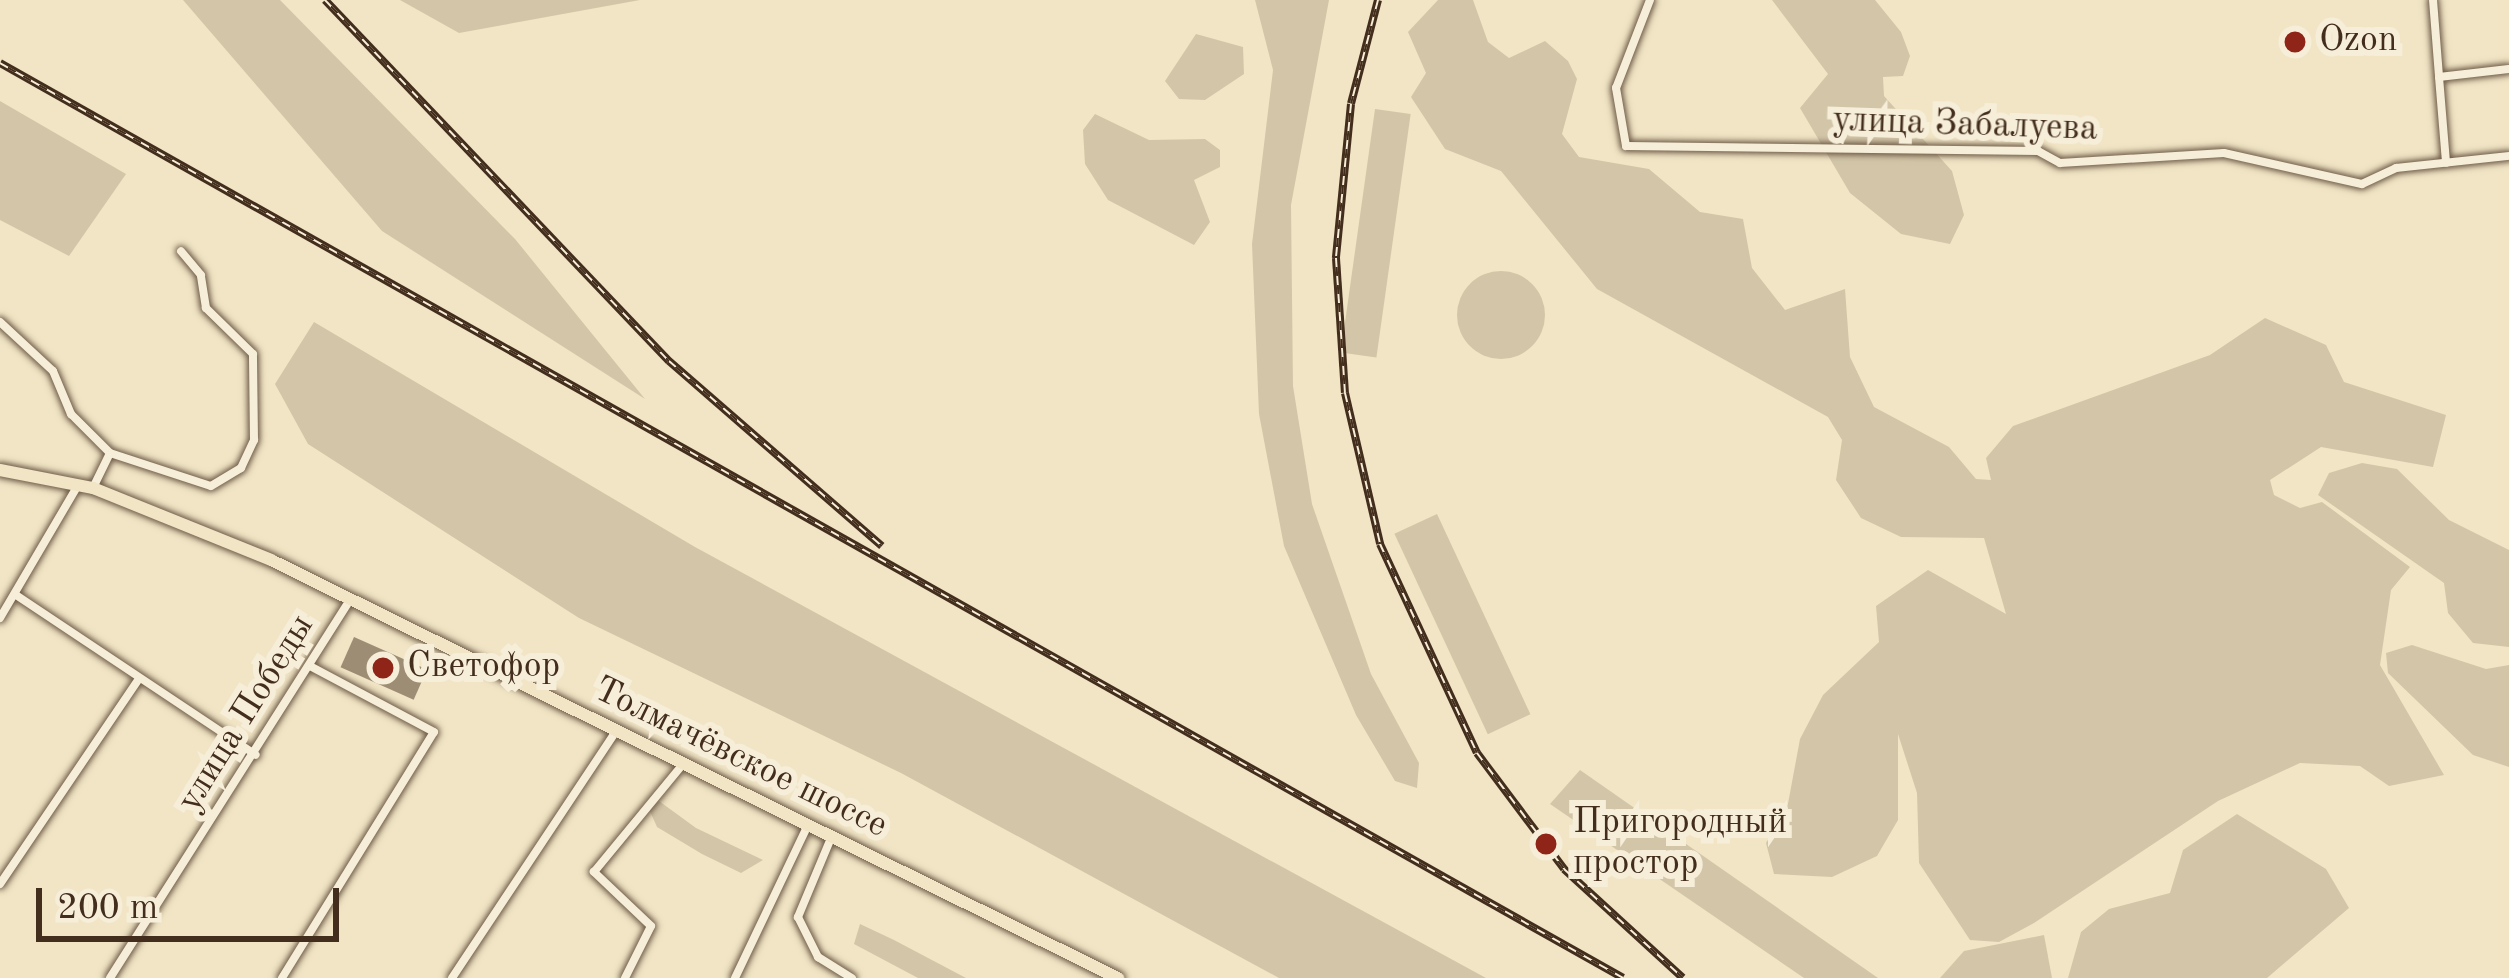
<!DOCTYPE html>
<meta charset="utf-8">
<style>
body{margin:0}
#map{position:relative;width:2509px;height:978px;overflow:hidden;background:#f1e5c5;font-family:"Old Standard TT",serif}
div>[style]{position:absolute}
.green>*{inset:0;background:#d3c6a8;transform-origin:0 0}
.round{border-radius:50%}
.building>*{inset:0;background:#9d8d74;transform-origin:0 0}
.roads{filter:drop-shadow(0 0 3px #6e5b47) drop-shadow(0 0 3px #6e5b47)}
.minor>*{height:8px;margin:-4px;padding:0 4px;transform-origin:4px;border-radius:4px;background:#f6eed9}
.primary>*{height:12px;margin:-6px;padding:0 6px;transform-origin:6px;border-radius:6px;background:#f1e5c5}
.rail>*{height:8px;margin-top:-4px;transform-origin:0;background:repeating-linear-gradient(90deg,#f6eed9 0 9px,#432d1d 0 18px);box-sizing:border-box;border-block:3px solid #432d1d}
.dots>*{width:33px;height:33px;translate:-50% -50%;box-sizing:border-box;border:6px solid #f6eed9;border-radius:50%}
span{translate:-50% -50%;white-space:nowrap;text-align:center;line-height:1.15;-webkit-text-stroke:12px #f6eed9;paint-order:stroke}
.poi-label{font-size:36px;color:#432d1d}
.left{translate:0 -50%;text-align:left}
.street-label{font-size:36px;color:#432d1d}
.scale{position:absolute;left:36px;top:888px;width:303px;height:54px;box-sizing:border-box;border:6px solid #432d1d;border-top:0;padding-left:15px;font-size:36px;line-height:42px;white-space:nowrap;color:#432d1d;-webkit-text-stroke:9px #f6eed9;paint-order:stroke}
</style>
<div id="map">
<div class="green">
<i style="clip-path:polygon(183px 0,280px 0,515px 239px,645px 399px,382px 231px)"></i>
<i style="clip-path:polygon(400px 0,640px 0,459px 33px)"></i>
<i style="clip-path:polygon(1255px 0,1329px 0,1291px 205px,1293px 386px,1312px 504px,1371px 674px,1419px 763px,1417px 788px,1395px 781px,1356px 715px,1284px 546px,1259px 414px,1252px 244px,1273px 70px)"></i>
<i style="clip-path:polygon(1438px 0,1473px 0,1488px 42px,1509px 58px,1545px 41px,1568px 61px,1577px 79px,1562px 134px,1579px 157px,1649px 169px,1700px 212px,1743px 219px,1752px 268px,1785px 310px,1845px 289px,1850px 357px,1874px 407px,1949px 447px,1976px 479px,1991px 480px,1986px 458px,2013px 426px,2210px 355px,2265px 318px,2326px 345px,2344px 382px,2446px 415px,2433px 467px,2321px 447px,2270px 480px,2274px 495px,2300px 508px,2322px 502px,2410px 567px,2391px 590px,2380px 665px,2444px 775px,2389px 786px,2360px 766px,2300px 763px,2218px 801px,2034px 923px,1999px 942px,1970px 940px,1919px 863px,1917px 793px,1898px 734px,1898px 820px,1877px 856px,1832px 877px,1774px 874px,1766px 843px,1787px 809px,1800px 739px,1823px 695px,1879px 642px,1876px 606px,1928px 570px,2006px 614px,1984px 538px,1901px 537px,1861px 518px,1836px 480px,1842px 440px,1828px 417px,1597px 289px,1501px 171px,1445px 149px,1411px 97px,1426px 73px,1408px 32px)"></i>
<i style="clip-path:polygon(1772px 0,1875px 0,1901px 32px,1910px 56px,1903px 76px,1883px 77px,1884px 96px,1952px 171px,1964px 215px,1950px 244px,1901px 234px,1850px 193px,1800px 108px,1828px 74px)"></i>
<i style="clip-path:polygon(1196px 34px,1243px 47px,1244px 74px,1205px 100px,1179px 99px,1165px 81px)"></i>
<i style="clip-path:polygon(0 101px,126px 174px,69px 256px,0 220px)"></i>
<i style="left:1375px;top:109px;width:36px;height:246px;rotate:8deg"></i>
<i style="clip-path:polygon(1095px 114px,1149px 140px,1205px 139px,1220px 150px,1220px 167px,1194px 180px,1210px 222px,1194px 245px,1108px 200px,1085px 164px,1083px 130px)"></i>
<i class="round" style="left:1457px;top:271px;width:88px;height:88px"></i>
<i style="clip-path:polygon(314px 322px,695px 547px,1486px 978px,1279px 978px,901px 773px,579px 618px,308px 444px,275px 384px)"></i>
<i style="clip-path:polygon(2362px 463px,2397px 469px,2449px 520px,2509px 550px,2509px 647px,2473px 643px,2448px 613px,2444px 583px,2318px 495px,2329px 473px)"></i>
<i style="left:1437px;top:514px;width:221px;height:47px;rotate:65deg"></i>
<i style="clip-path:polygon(2412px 645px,2486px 669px,2509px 665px,2509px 767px,2473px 755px,2388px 673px,2386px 653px)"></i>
<i style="clip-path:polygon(1580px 770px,1878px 978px,1804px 978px,1550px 804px)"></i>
<i style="clip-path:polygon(659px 801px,696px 828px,763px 860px,741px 873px,702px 854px,657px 827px,649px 809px)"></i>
<i style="clip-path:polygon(2237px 814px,2326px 869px,2349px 908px,2267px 978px,2068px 978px,2081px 932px,2109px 909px,2170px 893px,2183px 850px)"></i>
<i style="clip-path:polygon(860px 924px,894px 940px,966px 978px,918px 978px,854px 944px)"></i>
<i style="clip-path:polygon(2044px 935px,2052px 978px,1940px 978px,1964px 951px)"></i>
</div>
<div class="building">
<i style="left:354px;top:637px;width:80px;height:33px;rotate:24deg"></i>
</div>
<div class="roads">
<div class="minor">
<i style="left:1650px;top:0;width:94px;rotate:111.1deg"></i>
<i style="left:1616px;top:88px;width:59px;rotate:80.2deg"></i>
<i style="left:1626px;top:146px;width:412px;rotate:0.7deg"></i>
<i style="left:2038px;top:151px;width:25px;rotate:29deg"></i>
<i style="left:2060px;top:163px;width:164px;rotate:-3.5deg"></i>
<i style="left:2224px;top:153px;width:141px;rotate:12.7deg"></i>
<i style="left:2362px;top:184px;width:38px;rotate:-25deg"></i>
<i style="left:2396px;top:168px;width:114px;rotate:-6.1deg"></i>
<i style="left:2433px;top:0;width:77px;rotate:85.5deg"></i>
<i style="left:2439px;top:77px;width:70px;rotate:-6.5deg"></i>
<i style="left:2439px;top:77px;width:86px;rotate:85.3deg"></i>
<i style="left:0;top:322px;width:72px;rotate:42.8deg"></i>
<i style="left:53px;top:371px;width:47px;rotate:67.3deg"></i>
<i style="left:71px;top:414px;width:55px;rotate:45deg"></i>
<i style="left:110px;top:453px;width:39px;rotate:116deg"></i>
<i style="left:110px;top:453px;width:106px;rotate:18.1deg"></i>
<i style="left:211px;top:486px;width:35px;rotate:-31deg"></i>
<i style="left:241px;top:468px;width:31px;rotate:-65deg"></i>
<i style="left:254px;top:440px;width:86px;rotate:-90.7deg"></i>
<i style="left:253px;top:354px;width:66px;rotate:-135.6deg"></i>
<i style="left:206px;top:308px;width:33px;rotate:-99deg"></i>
<i style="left:201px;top:275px;width:31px;rotate:-130deg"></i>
<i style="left:16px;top:595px;width:288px;rotate:33.7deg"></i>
<i style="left:0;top:618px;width:154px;rotate:-59.6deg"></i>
<i style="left:831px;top:838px;width:86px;rotate:112.7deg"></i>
<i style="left:798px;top:917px;width:45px;rotate:63.4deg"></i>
<i style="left:818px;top:957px;width:40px;rotate:32deg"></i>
<i style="left:0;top:884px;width:246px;rotate:-55.9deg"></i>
<i style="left:110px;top:978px;width:448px;rotate:-57.6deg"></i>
<i style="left:282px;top:978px;width:289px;rotate:-58.3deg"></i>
<i style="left:434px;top:732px;width:140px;rotate:-152deg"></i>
<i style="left:452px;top:978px;width:296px;rotate:-56.4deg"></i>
<i style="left:625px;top:978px;width:58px;rotate:-63.4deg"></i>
<i style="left:651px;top:926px;width:79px;rotate:-136.5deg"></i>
<i style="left:594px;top:872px;width:140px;rotate:-50.5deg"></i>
<i style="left:735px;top:978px;width:170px;rotate:-64.5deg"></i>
</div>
<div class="primary">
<i style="left:0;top:470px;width:95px;rotate:11deg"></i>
<i style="left:93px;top:488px;width:192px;rotate:22deg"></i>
<i style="left:271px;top:560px;width:945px;rotate:26.27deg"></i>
</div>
</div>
<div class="rail">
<i style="left:325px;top:0;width:499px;rotate:46.4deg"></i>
<i style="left:669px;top:361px;width:282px;rotate:41deg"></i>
<i style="left:1378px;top:0;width:107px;rotate:104.6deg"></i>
<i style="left:1351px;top:104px;width:155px;rotate:95.6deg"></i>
<i style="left:1336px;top:258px;width:135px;rotate:86.2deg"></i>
<i style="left:1345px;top:393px;width:155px;rotate:76.9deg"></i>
<i style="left:1380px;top:544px;width:230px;rotate:65.1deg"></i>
<i style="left:1477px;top:753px;width:145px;rotate:53.1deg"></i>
<i style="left:1564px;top:869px;width:161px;rotate:42.5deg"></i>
<i style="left:0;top:63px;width:1863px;rotate:29.41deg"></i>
</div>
<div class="dots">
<i style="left:2295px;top:42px;background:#8f2418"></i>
<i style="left:383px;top:668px;background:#8f2418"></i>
<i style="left:1546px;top:844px;background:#8f2418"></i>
</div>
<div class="poi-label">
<span class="left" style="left:2319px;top:42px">Ozon</span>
<span class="left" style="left:407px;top:668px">Светофор</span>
<span class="left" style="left:1573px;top:844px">Пригородный<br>простор</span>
</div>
<div class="street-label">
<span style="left:1965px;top:126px;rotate:2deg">улица Забалуева</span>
<span style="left:247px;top:714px;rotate:-58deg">улица Победы</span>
<span style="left:740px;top:759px;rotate:26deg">Толмачёвское шоссе</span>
</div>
<div class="scale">200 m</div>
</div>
